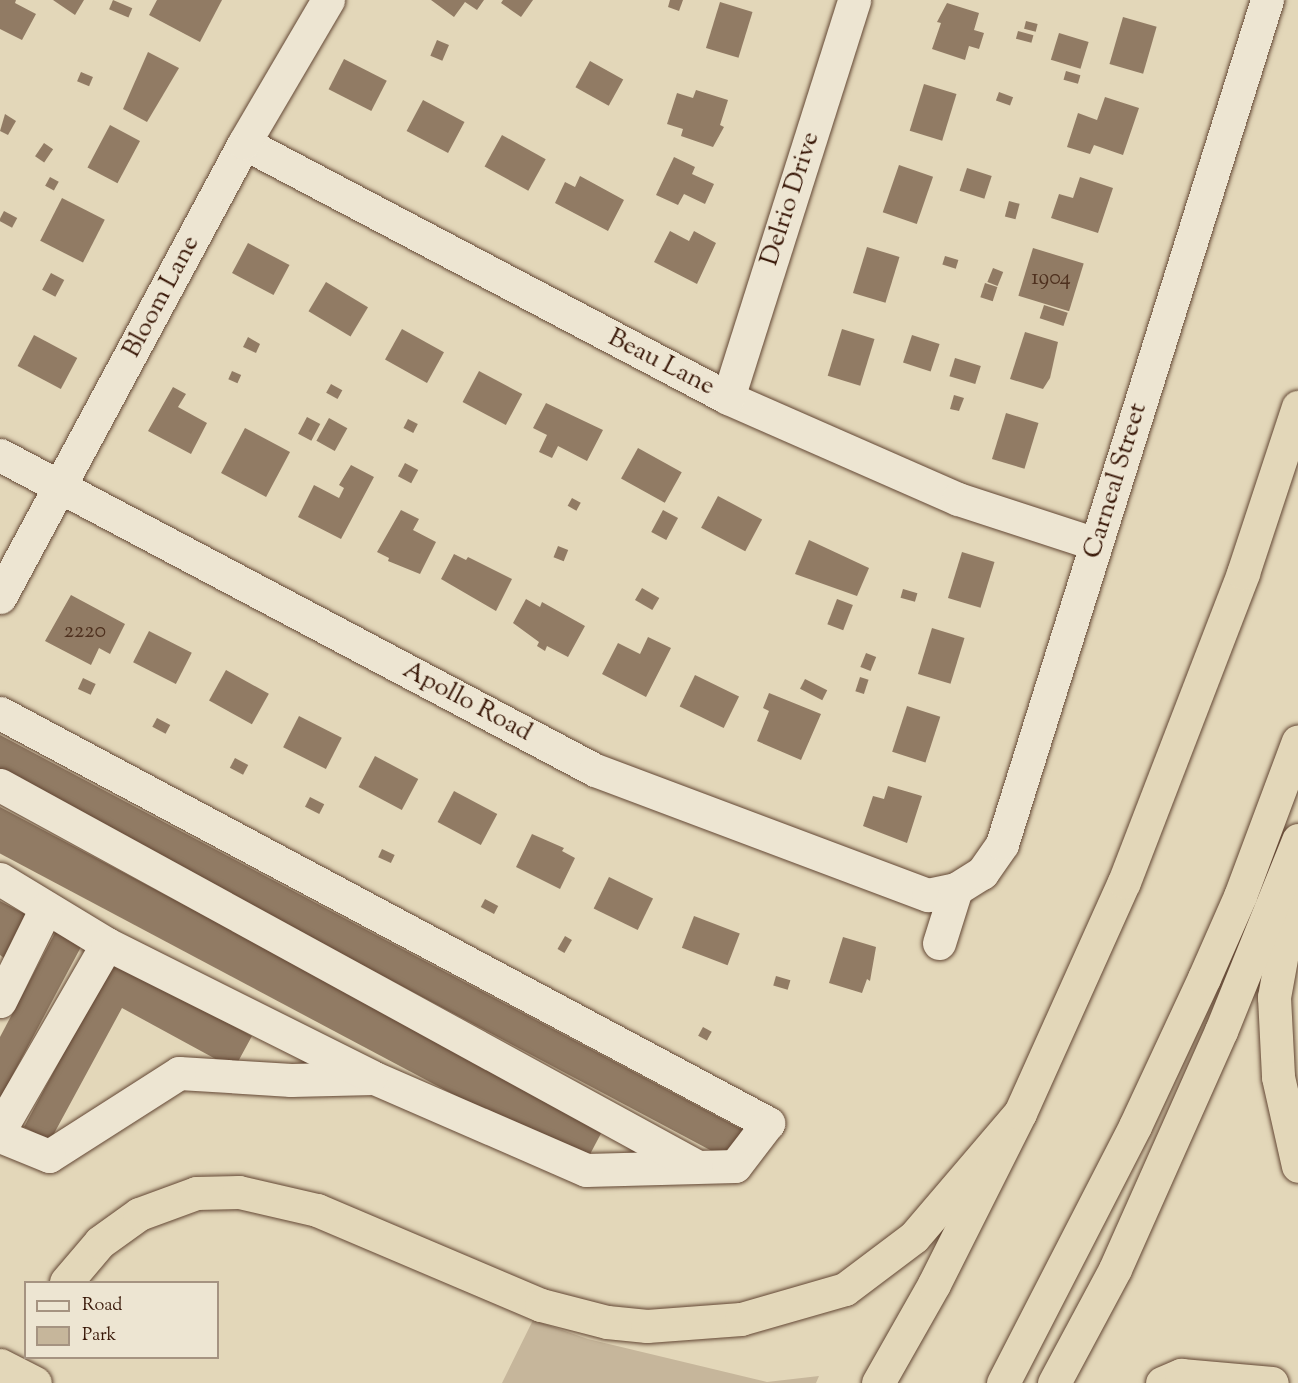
<!DOCTYPE html>
<style>
body{margin:0}
#map{position:relative;width:1298px;height:1383px;overflow:hidden;background:#e3d7b9;font-family:"Sorts Mill Goudy",serif}
div>[style]{position:absolute}
.green>*{inset:0;background:#c6b69b}
.building>*{inset:0;background:#917b64;transform-origin:0 0}
.roads{filter:drop-shadow(0 0 2px #634734) drop-shadow(0 0 2px #634734)}
.minor>*{height:33px;margin:-16.5px;padding:0 16.5px;transform-origin:16.5px;border-radius:16.5px;background:#ede5d2}
.highway>*{height:33px;margin:-16.5px;padding:0 16.5px;transform-origin:16.5px;border-radius:16.5px;background:#e3d7b9}
span{translate:-50% -50%;white-space:nowrap;text-align:center;line-height:1.15;-webkit-text-stroke:4.5px #ede5d2;paint-order:stroke}
.number-label{font-size:22px;color:#4e301e}
.number-label span{-webkit-text-stroke-width:0}
.street-label{font-size:26px;color:#381707}
.legend{position:absolute;left:24px;top:1281px;width:195px;height:78px;box-sizing:border-box;background:#ede5d2;border:2px solid #a59381;margin:0;padding:8px 10px;list-style:none;font-size:18px;color:#381707}
.legend li{display:flex;align-items:center;gap:12px;height:30px}
.legend b{width:30px;border:2px solid #a59381}
</style>
<div id="map">
<div class="green">
<i style="clip-path:polygon(533px 1320px,588px 1339px,767px 1382px,819px 1376px,816px 1383px,502px 1383px)"></i>
</div>
<div class="building">
<i style="clip-path:polygon(0 0,16px 0,15px 3px,36px 14px,22px 40px,0 29px)"></i>
<i style="clip-path:polygon(53px 0,84px 0,75px 15px)"></i>
<i style="left:113px;top:0;width:21px;height:10px;rotate:23deg"></i>
<i style="clip-path:polygon(157px 0,222px 0,200px 42px,149px 15px)"></i>
<i style="clip-path:polygon(431px 0,484px 0,477px 10px,465px 2px,454px 17px)"></i>
<i style="clip-path:polygon(503px 0,533px 0,521px 17px,501px 3px)"></i>
<i style="clip-path:polygon(670px 0,683px 0,679px 11px,668px 7px)"></i>
<i style="left:720px;top:2px;width:34px;height:48px;rotate:17deg"></i>
<i style="clip-path:polygon(947px 3px,979px 13px,974px 30px,984px 33px,979px 49px,969px 46px,965px 60px,932px 49px,941px 23px,937px 22px)"></i>
<i style="left:1123px;top:17px;width:35px;height:49px;rotate:16deg"></i>
<i style="left:1026px;top:21px;width:12px;height:8px;rotate:14deg"></i>
<i style="left:1018px;top:31px;width:16px;height:8px;rotate:15deg"></i>
<i style="left:1059px;top:33px;width:31px;height:28px;rotate:17deg"></i>
<i style="left:437px;top:40px;width:13px;height:17px;rotate:23deg"></i>
<i style="clip-path:polygon(148px 52px,179px 68px,147px 122px,123px 109px)"></i>
<i style="left:344px;top:59px;width:48px;height:34px;rotate:27deg"></i>
<i style="left:590px;top:61px;width:38px;height:30px;rotate:29deg"></i>
<i style="left:1066px;top:71px;width:15px;height:9px;rotate:16deg"></i>
<i style="left:81px;top:72px;width:13px;height:10px;rotate:23deg"></i>
<i style="left:924px;top:84px;width:34px;height:49px;rotate:17deg"></i>
<i style="clip-path:polygon(696px 90px,728px 100px,720px 125px,724px 127px,713px 147px,681px 136px,683px 129px,667px 124px,677px 93px,693px 98px)"></i>
<i style="left:999px;top:92px;width:15px;height:9px;rotate:20deg"></i>
<i style="clip-path:polygon(1105px 97px,1139px 108px,1123px 155px,1094px 145px,1090px 154px,1067px 147px,1078px 113px,1097px 120px)"></i>
<i style="left:423px;top:100px;width:47px;height:35px;rotate:28deg"></i>
<i style="clip-path:polygon(5px 114px,16px 121px,8px 135px,0 131px)"></i>
<i style="left:110px;top:125px;width:34px;height:48px;rotate:28deg"></i>
<i style="left:502px;top:135px;width:50px;height:36px;rotate:29deg"></i>
<i style="left:44px;top:143px;width:11px;height:16px;rotate:34deg"></i>
<i style="clip-path:polygon(674px 157px,695px 167px,692px 174px,714px 184px,705px 204px,684px 194px,678px 205px,656px 195px)"></i>
<i style="left:899px;top:165px;width:36px;height:50px;rotate:19deg"></i>
<i style="left:967px;top:168px;width:26px;height:24px;rotate:18deg"></i>
<i style="clip-path:polygon(580px 176px,624px 200px,608px 231px,555px 203px,565px 182px,575px 187px)"></i>
<i style="left:50px;top:177px;width:10px;height:10px;rotate:29deg"></i>
<i style="clip-path:polygon(1080px 177px,1113px 188px,1098px 233px,1051px 218px,1059px 194px,1073px 198px)"></i>
<i style="left:62px;top:198px;width:48px;height:48px;rotate:27deg"></i>
<i style="left:1009px;top:201px;width:11px;height:16px;rotate:15deg"></i>
<i style="left:4px;top:211px;width:15px;height:11px;rotate:28deg"></i>
<i style="clip-path:polygon(670px 231px,689px 241px,694px 231px,716px 243px,697px 284px,654px 262px)"></i>
<i style="left:248px;top:243px;width:47px;height:34px;rotate:28deg"></i>
<i style="left:867px;top:247px;width:34px;height:48px;rotate:17deg"></i>
<i style="left:1033px;top:248px;width:53px;height:50px;rotate:17deg"></i>
<i style="left:945px;top:256px;width:14px;height:9px;rotate:17deg"></i>
<i style="left:993px;top:268px;width:11px;height:15px;rotate:22deg"></i>
<i style="left:51px;top:273px;width:15px;height:19px;rotate:28deg"></i>
<i style="left:326px;top:282px;width:49px;height:34px;rotate:31deg"></i>
<i style="left:985px;top:283px;width:13px;height:15px;rotate:18deg"></i>
<i style="left:1044px;top:305px;width:25px;height:14px;rotate:18deg"></i>
<i style="left:402px;top:329px;width:48px;height:35px;rotate:29deg"></i>
<i style="left:842px;top:329px;width:34px;height:49px;rotate:17deg"></i>
<i style="clip-path:polygon(1025px 332px,1058px 342px,1050px 378px,1043px 389px,1010px 379px)"></i>
<i style="left:34px;top:335px;width:49px;height:35px;rotate:28deg"></i>
<i style="left:912px;top:335px;width:29px;height:29px;rotate:18deg"></i>
<i style="clip-path:polygon(248px 337px,260px 344px,256px 353px,243px 347px)"></i>
<i style="left:955px;top:358px;width:27px;height:19px;rotate:17deg"></i>
<i style="left:232px;top:371px;width:10px;height:9px;rotate:24deg"></i>
<i style="left:479px;top:371px;width:49px;height:35px;rotate:28deg"></i>
<i style="left:331px;top:384px;width:13px;height:10px;rotate:29deg"></i>
<i style="clip-path:polygon(173px 387px,186px 394px,178px 407px,207px 423px,191px 454px,148px 431px)"></i>
<i style="clip-path:polygon(954px 395px,964px 398px,959px 411px,950px 409px)"></i>
<i style="clip-path:polygon(546px 403px,603px 430px,587px 461px,558px 446px,552px 458px,539px 452px,547px 435px,533px 428px)"></i>
<i style="left:1006px;top:413px;width:34px;height:48px;rotate:17deg"></i>
<i style="left:307px;top:417px;width:15px;height:19px;rotate:28deg"></i>
<i style="left:329px;top:418px;width:21px;height:26px;rotate:29deg"></i>
<i style="left:408px;top:419px;width:11px;height:10px;rotate:27deg"></i>
<i style="left:245px;top:428px;width:51px;height:51px;rotate:28deg"></i>
<i style="left:638px;top:448px;width:50px;height:35px;rotate:29deg"></i>
<i style="left:405px;top:463px;width:15px;height:15px;rotate:28deg"></i>
<i style="clip-path:polygon(351px 465px,374px 477px,341px 539px,298px 517px,314px 485px,339px 498px,344px 488px,339px 485px)"></i>
<i style="left:718px;top:496px;width:50px;height:36px;rotate:28deg"></i>
<i style="left:572px;top:498px;width:10px;height:9px;rotate:29deg"></i>
<i style="clip-path:polygon(401px 510px,419px 519px,413px 530px,436px 542px,420px 574px,388px 561px,389px 558px,377px 552px)"></i>
<i style="left:663px;top:510px;width:17px;height:25px;rotate:28deg"></i>
<i style="clip-path:polygon(809px 540px,869px 568px,857px 596px,795px 574px)"></i>
<i style="left:558px;top:546px;width:11px;height:12px;rotate:22deg"></i>
<i style="left:962px;top:552px;width:34px;height:48px;rotate:17deg"></i>
<i style="clip-path:polygon(454px 554px,466px 560px,468px 557px,512px 579px,496px 611px,441px 579px)"></i>
<i style="left:642px;top:588px;width:20px;height:14px;rotate:30deg"></i>
<i style="left:903px;top:589px;width:15px;height:9px;rotate:16deg"></i>
<i style="clip-path:polygon(71px 595px,125px 624px,110px 654px,99px 648px,91px 665px,45px 641px)"></i>
<i style="clip-path:polygon(526px 599px,540px 607px,542px 602px,585px 626px,568px 657px,547px 646px,545px 651px,537px 646px,539px 642px,513px 623px)"></i>
<i style="left:837px;top:599px;width:17px;height:27px;rotate:21deg"></i>
<i style="left:932px;top:628px;width:34px;height:48px;rotate:17deg"></i>
<i style="left:149px;top:631px;width:48px;height:35px;rotate:27deg"></i>
<i style="clip-path:polygon(648px 637px,671px 648px,646px 697px,602px 674px,618px 643px,640px 654px)"></i>
<i style="left:866px;top:653px;width:11px;height:15px;rotate:22deg"></i>
<i style="left:226px;top:670px;width:49px;height:35px;rotate:29deg"></i>
<i style="left:695px;top:675px;width:49px;height:35px;rotate:26deg"></i>
<i style="left:860px;top:677px;width:9px;height:15px;rotate:18deg"></i>
<i style="left:83px;top:678px;width:14px;height:12px;rotate:25deg"></i>
<i style="left:805px;top:679px;width:25px;height:11px;rotate:27deg"></i>
<i style="clip-path:polygon(769px 693px,821px 714px,801px 760px,757px 741px,769px 711px,763px 708px)"></i>
<i style="left:907px;top:706px;width:35px;height:48px;rotate:18deg"></i>
<i style="left:299px;top:716px;width:48px;height:35px;rotate:27deg"></i>
<i style="left:157px;top:718px;width:15px;height:10px;rotate:28deg"></i>
<i style="left:0;top:735px;width:843px;height:33px;rotate:28deg"></i>
<i style="left:375px;top:756px;width:49px;height:35px;rotate:28deg"></i>
<i style="left:235px;top:758px;width:15px;height:11px;rotate:28deg"></i>
<i style="clip-path:polygon(888px 786px,922px 796px,907px 843px,863px 826px,873px 796px,884px 799px)"></i>
<i style="left:454px;top:791px;width:49px;height:35px;rotate:28deg"></i>
<i style="left:310px;top:797px;width:16px;height:11px;rotate:27deg"></i>
<i style="left:0;top:807px;width:684px;height:41px;rotate:28deg"></i>
<i style="clip-path:polygon(532px 834px,564px 848px,562px 851px,575px 858px,560px 889px,516px 867px)"></i>
<i style="left:382px;top:849px;width:14px;height:9px;rotate:25deg"></i>
<i style="left:609px;top:877px;width:49px;height:35px;rotate:26deg"></i>
<i style="left:485px;top:899px;width:15px;height:9px;rotate:28deg"></i>
<i style="clip-path:polygon(0 901px,27px 915px,4px 958px,0 955px)"></i>
<i style="left:694px;top:916px;width:49px;height:34px;rotate:21deg"></i>
<i style="clip-path:polygon(56px 931px,82px 945px,0 1099px,0 1037px)"></i>
<i style="left:565px;top:936px;width:8px;height:15px;rotate:30deg"></i>
<i style="clip-path:polygon(843px 937px,876px 947px,870px 981px,867px 979px,862px 993px,829px 983px)"></i>
<i style="clip-path:polygon(113px 961px,252px 1036px,234px 1069px,122px 1008px,50px 1141px,24px 1127px)"></i>
<i style="left:776px;top:976px;width:15px;height:10px;rotate:16deg"></i>
<i style="left:703px;top:1027px;width:10px;height:10px;rotate:29deg"></i>
</div>
<div class="roads">
<div class="minor">
<i style="left:244px;top:143px;width:547px;rotate:27.78deg"></i>
<i style="left:728px;top:398px;width:251px;rotate:23.7deg"></i>
<i style="left:958px;top:499px;width:145px;rotate:18.1deg"></i>
<i style="left:728px;top:398px;width:417px;rotate:-72.4deg"></i>
<i style="left:0;top:455px;width:673px;rotate:27.9deg"></i>
<i style="left:595px;top:770px;width:356px;rotate:20.6deg"></i>
<i style="left:928px;top:895px;width:29px;rotate:-12deg"></i>
<i style="left:0;top:597px;width:515px;rotate:-61.74deg"></i>
<i style="left:244px;top:143px;width:166px;rotate:-59.6deg"></i>
<i style="left:0;top:713px;width:871px;rotate:28.1deg"></i>
<i style="left:768px;top:1123px;width:54px;rotate:127.5deg"></i>
<i style="left:735px;top:1166px;width:149px;rotate:178.5deg"></i>
<i style="left:586px;top:1170px;width:231px;rotate:-156.5deg"></i>
<i style="left:374px;top:1078px;width:83px;rotate:178.6deg"></i>
<i style="left:291px;top:1080px;width:112px;rotate:-176.4deg"></i>
<i style="left:179px;top:1073px;width:154px;rotate:147.4deg"></i>
<i style="left:49px;top:1156px;width:53px;rotate:-157.8deg"></i>
<i style="left:0;top:785px;width:793px;rotate:28.7deg"></i>
<i style="left:0;top:879px;width:125px;rotate:31.3deg"></i>
<i style="left:107px;top:944px;width:214px;rotate:120deg"></i>
<i style="left:939px;top:943px;width:57px;rotate:-72.5deg"></i>
<i style="left:956px;top:889px;width:31px;rotate:-32deg"></i>
<i style="left:982px;top:873px;width:35px;rotate:-55deg"></i>
<i style="left:1002px;top:844px;width:885px;rotate:-72.57deg"></i>
<i style="left:107px;top:944px;width:295px;rotate:26.6deg"></i>
<i style="left:0;top:1001px;width:104px;rotate:-63.7deg"></i>
</div>
<div class="highway">
<i style="left:1294px;top:887px;width:112px;rotate:100.3deg"></i>
<i style="left:1274px;top:997px;width:80px;rotate:87.1deg"></i>
<i style="left:1278px;top:1077px;width:91px;rotate:77.3deg"></i>
<i style="left:66px;top:1282px;width:52px;rotate:-49.6deg"></i>
<i style="left:100px;top:1242px;width:48px;rotate:-35.7deg"></i>
<i style="left:139px;top:1214px;width:61px;rotate:-20.2deg"></i>
<i style="left:196px;top:1193px;width:43px;rotate:-1.3deg"></i>
<i style="left:239px;top:1192px;width:80px;rotate:13deg"></i>
<i style="left:317px;top:1210px;width:243px;rotate:23deg"></i>
<i style="left:541px;top:1305px;width:68px;rotate:14.4deg"></i>
<i style="left:607px;top:1322px;width:40px;rotate:5.7deg"></i>
<i style="left:647px;top:1326px;width:94px;rotate:-4.3deg"></i>
<i style="left:741px;top:1319px;width:108px;rotate:-16.1deg"></i>
<i style="left:845px;top:1289px;width:86px;rotate:-37deg"></i>
<i style="left:914px;top:1237px;width:163px;rotate:-49.5deg"></i>
<i style="left:0;top:1365px;width:39px;rotate:27deg"></i>
<i style="left:878px;top:1383px;width:114px;rotate:-60.5deg"></i>
<i style="left:934px;top:1284px;width:191px;rotate:-63.3deg"></i>
<i style="left:1020px;top:1113px;width:253px;rotate:-65.8deg"></i>
<i style="left:1124px;top:882px;width:331px;rotate:-68.9deg"></i>
<i style="left:1243px;top:573px;width:175px;rotate:-71.7deg"></i>
<i style="left:1003px;top:1383px;width:289px;rotate:-62.8deg"></i>
<i style="left:1135px;top:1126px;width:163px;rotate:-65deg"></i>
<i style="left:1204px;top:978px;width:90px;rotate:-66.3deg"></i>
<i style="left:1240px;top:896px;width:165px;rotate:-69.5deg"></i>
<i style="left:1054px;top:1383px;width:129px;rotate:-61.8deg"></i>
<i style="left:1115px;top:1269px;width:261px;rotate:-66deg"></i>
<i style="left:1221px;top:1031px;width:206px;rotate:-68deg"></i>
<i style="left:1162px;top:1383px;width:21px;rotate:-23deg"></i>
<i style="left:1181px;top:1375px;width:91px;rotate:5deg"></i>
</div>
</div>
<div class="number-label">
<span style="left:1051px;top:280px">1904</span>
<span style="left:85px;top:633px">2220</span>
</div>
<div class="street-label">
<span style="left:791px;top:199px;rotate:-72deg">Delrio Drive</span>
<span style="left:162px;top:297px;rotate:-62deg">Bloom Lane</span>
<span style="left:661px;top:363px;rotate:27deg">Beau Lane</span>
<span style="left:1116px;top:481px;rotate:-73deg">Carneal Street</span>
<span style="left:467px;top:702px;rotate:28deg">Apollo Road</span>
</div>
<ul class="legend">
<li><b style="height:8px;background:#ede5d2"></b>Road</li>
<li><b style="height:16px;background:#c6b69b"></b>Park</li>
</ul>
</div>
